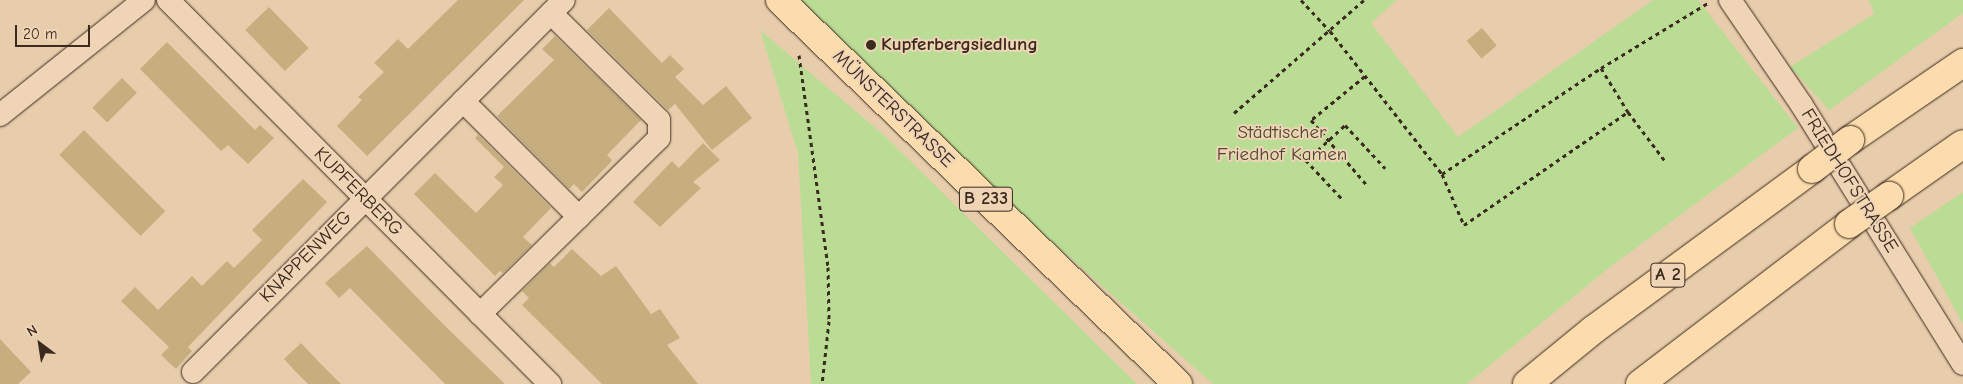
<!DOCTYPE html>
<meta charset="utf-8">
<style>
body{margin:0}
#map{position:relative;width:1963px;height:384px;overflow:hidden;background:#e8cdac;font-family:"Comic Neue",sans-serif}
div>[style]{position:absolute}
.green>*{inset:0;background:#bbdc95}
.building>*{inset:0;background:#c7ae7f;transform-origin:0 0}
.path>*{height:3px;margin-top:-1.5px;transform-origin:0;background:repeating-linear-gradient(90deg,#3b2a1e 0 4px,transparent 0 8px)}
.roads{filter:drop-shadow(0 0 1px #3b2a1e) drop-shadow(0 0 1px #3b2a1e)}
.minor>*{height:22px;margin:-11px;padding:0 11px;transform-origin:11px;border-radius:11px;background:#efd4b6}
.primary>*{height:28px;margin:-14px;padding:0 14px;transform-origin:14px;border-radius:14px;background:#fcdcac}
.motorway>*{height:28px;margin:-14px;padding:0 14px;transform-origin:14px;border-radius:14px;background:#fcdcac}
.bridges{filter:drop-shadow(0 0 1px #3b2a1e) drop-shadow(0 0 1px #3b2a1e)}
.motorway-bridge>*{height:28px;margin:-14px;padding:0 14px;transform-origin:14px;border-radius:14px;background:#fcdcac}
.dots>*{width:14px;height:14px;translate:-50% -50%;box-sizing:border-box;border:2px solid #efd4b6;border-radius:50%}
span{translate:-50% -50%;white-space:nowrap;text-align:center;line-height:1.15;-webkit-text-stroke:4px #efd4b6;paint-order:stroke}
.shield-label span{padding:1px 4px;background:#efd4b6;border:1px solid;border-radius:4px;-webkit-text-stroke-width:0}
.shield-label{font-size:18px;color:#3b2a1e;font-weight:700}
.poi-label{font-size:19px;color:#3b2a1e;font-weight:700}
.left{translate:0 -50%;text-align:left}
.street-label{font-size:19px;color:#3b2a1e}
.park-label{font-size:19px;color:#4e4530}
.north{position:absolute;left:15px;top:319px;width:50px;height:50px;-webkit-text-stroke:4px #efd4b6;paint-order:stroke;rotate:329deg;font-size:14px;font-weight:700;line-height:20px;text-align:center;color:#3b2a1e}
.north::after{content:'';display:block;margin:auto;width:18px;height:22px;background:#3b2a1e;clip-path:polygon(50% 0,100% 100%,50% 72%,0 100%)}
.scale{position:absolute;left:15px;top:25px;width:75px;height:22px;box-sizing:border-box;border:2px solid #3b2a1e;border-top:0;padding-left:6px;font-size:15px;line-height:18px;white-space:nowrap;color:#3b2a1e;-webkit-text-stroke:4px #efd4b6;paint-order:stroke}
</style>
<div id="map">
<div class="green">
<i style="clip-path:polygon(788px 0,1397px 0,1371px 23px,1458px 137px,1653px 0,1698px 0,1798px 128px,1610px 267px,1467px 384px,1213px 384px,903px 110px)"></i>
<i style="clip-path:polygon(1869px 0,1963px 0,1963px 13px,1829px 110px,1790px 67px,1874px 14px)"></i>
<i style="clip-path:polygon(760px 30px,886px 137px,1137px 384px,811px 384px,798px 153px)"></i>
<i style="clip-path:polygon(1963px 192px,1963px 324px,1910px 228px)"></i>
</div>
<div class="building">
<i style="clip-path:polygon(458px 0,524px 0,367px 156px,337px 126px,362px 100px,358px 97px,384px 72px,374px 63px,398px 39px,408px 49px)"></i>
<i style="left:269px;top:7px;width:57px;height:33px;rotate:46deg"></i>
<i style="clip-path:polygon(609px 8px,662px 63px,670px 55px,684px 69px,675px 77px,703px 105px,726px 86px,752px 118px,712px 150px,675px 104px,668px 110px,587px 30px)"></i>
<i style="left:1482px;top:28px;width:23px;height:20px;rotate:50deg"></i>
<i style="clip-path:polygon(555px 36px,641px 120px,607px 155px,612px 160px,610px 163px,582px 192px,574px 184px,569px 189px,497px 116px,554px 60px,542px 49px)"></i>
<i style="clip-path:polygon(167px 42px,255px 130px,260px 125px,274px 138px,248px 164px,228px 145px,221px 151px,140px 69px)"></i>
<i style="left:122px;top:78px;width:21px;height:42px;rotate:45deg"></i>
<i style="left:84px;top:130px;width:115px;height:35px;rotate:45deg"></i>
<i style="clip-path:polygon(478px 135px,551px 208px,523px 237px,532px 245px,503px 273px,500px 271px,495px 276px,414px 194px,435px 173px,476px 213px,503px 185px,494px 177px,504px 167px,475px 138px)"></i>
<i style="clip-path:polygon(703px 143px,720px 160px,693px 182px,701px 188px,660px 227px,633px 202px,672px 161px,679px 168px)"></i>
<i style="clip-path:polygon(303px 179px,327px 202px,188px 347px,192px 351px,176px 369px,161px 355px,169px 347px,121px 301px,135px 287px,158px 310px,192px 276px,202px 286px,227px 261px,234px 268px,262px 240px,252px 230px)"></i>
<i style="clip-path:polygon(367px 246px,441px 322px,505px 384px,445px 384px,350px 288px,339px 298px,325px 283px)"></i>
<i style="clip-path:polygon(572px 249px,601px 276px,616px 266px,651px 314px,660px 309px,680px 338px,667px 345px,698px 384px,602px 384px,522px 305px,529px 298px,522px 291px,550px 263px,554px 267px)"></i>
<i style="clip-path:polygon(0 339px,31px 372px,18px 384px,0 384px)"></i>
<i style="clip-path:polygon(301px 343px,318px 361px,341px 384px,308px 384px,295px 371px,284px 359px)"></i>
</div>
<div class="path">
<i style="left:1301px;top:0;width:42px;rotate:46.9deg"></i>
<i style="left:1330px;top:31px;width:182px;rotate:51.9deg"></i>
<i style="left:1442px;top:174px;width:56px;rotate:66.7deg"></i>
<i style="left:1464px;top:225px;width:199px;rotate:-34.6deg"></i>
<i style="left:1628px;top:112px;width:61px;rotate:52.9deg"></i>
<i style="left:799px;top:55px;width:214px;rotate:82.2deg"></i>
<i style="left:828px;top:267px;width:54px;rotate:88.9deg"></i>
<i style="left:829px;top:321px;width:63px;rotate:96.3deg"></i>
<i style="left:1601px;top:68px;width:52px;rotate:58.5deg"></i>
<i style="left:1365px;top:76px;width:70px;rotate:140.8deg"></i>
<i style="left:1311px;top:120px;width:84px;rotate:49.3deg"></i>
<i style="left:1234px;top:113px;width:172px;rotate:-41deg"></i>
<i style="left:1300px;top:154px;width:63px;rotate:46.9deg"></i>
<i style="left:1306px;top:161px;width:53px;rotate:-42.7deg"></i>
<i style="left:1345px;top:125px;width:59px;rotate:47.1deg"></i>
<i style="left:1442px;top:174px;width:191px;rotate:-33.7deg"></i>
<i style="left:1601px;top:68px;width:125px;rotate:-31.3deg"></i>
</div>
<div class="roads">
<div class="minor">
<i style="left:168px;top:0;width:542px;rotate:45.15deg"></i>
<i style="left:1730px;top:0;width:126px;rotate:55.7deg"></i>
<i style="left:1801px;top:104px;width:306px;rotate:58.1deg"></i>
<i style="left:463px;top:101px;width:164px;rotate:45deg"></i>
<i style="left:0;top:115px;width:184px;rotate:-38.6deg"></i>
<i style="left:480px;top:314px;width:251px;rotate:-44.5deg"></i>
<i style="left:659px;top:138px;width:18px;rotate:-90deg"></i>
<i style="left:659px;top:120px;width:152px;rotate:-135.3deg"></i>
<i style="left:193px;top:372px;width:525px;rotate:-45.08deg"></i>
</div>
<div class="primary">
<i style="left:780px;top:0;width:553px;rotate:43.97deg"></i>
</div>
<div class="motorway">
<i style="left:1850px;top:140px;width:137px;rotate:-34.3deg"></i>
<i style="left:1889px;top:196px;width:90px;rotate:-35.1deg"></i>
<i style="left:1527px;top:384px;width:85px;rotate:-39.3deg"></i>
<i style="left:1593px;top:330px;width:272px;rotate:-36.3deg"></i>
<i style="left:1640px;top:384px;width:263px;rotate:-37.4deg"></i>
</div>
</div>
<div class="bridges">
<div class="motorway-bridge">
<i style="left:1812px;top:169px;width:48px;rotate:-37.3deg"></i>
<i style="left:1849px;top:224px;width:49px;rotate:-35deg"></i>
</div>
</div>
<div class="dots">
<i style="left:871px;top:45px;background:#3b2a1e"></i>
</div>
<div class="shield-label">
<span style="left:986px;top:199px">B 233</span>
<span style="left:1668px;top:275px">A 2</span>
</div>
<div class="poi-label">
<span class="left" style="left:881px;top:45px">Kupferbergsiedlung</span>
</div>
<div class="street-label">
<span style="left:893px;top:109px;rotate:44deg">MÜNSTERSTRASSE</span>
<span style="left:1849px;top:181px;rotate:58deg">FRIEDHOFSTRASSE</span>
<span style="left:358px;top:192px;rotate:45deg">KUPFERBERG</span>
<span style="left:306px;top:257px;rotate:-45deg">KNAPPENWEG</span>
</div>
<div class="park-label">
<span style="left:1282px;top:144px">Städtischer<br>Friedhof Kamen</span>
</div>
<div class="north">N</div>
<div class="scale">20 m</div>
</div>
